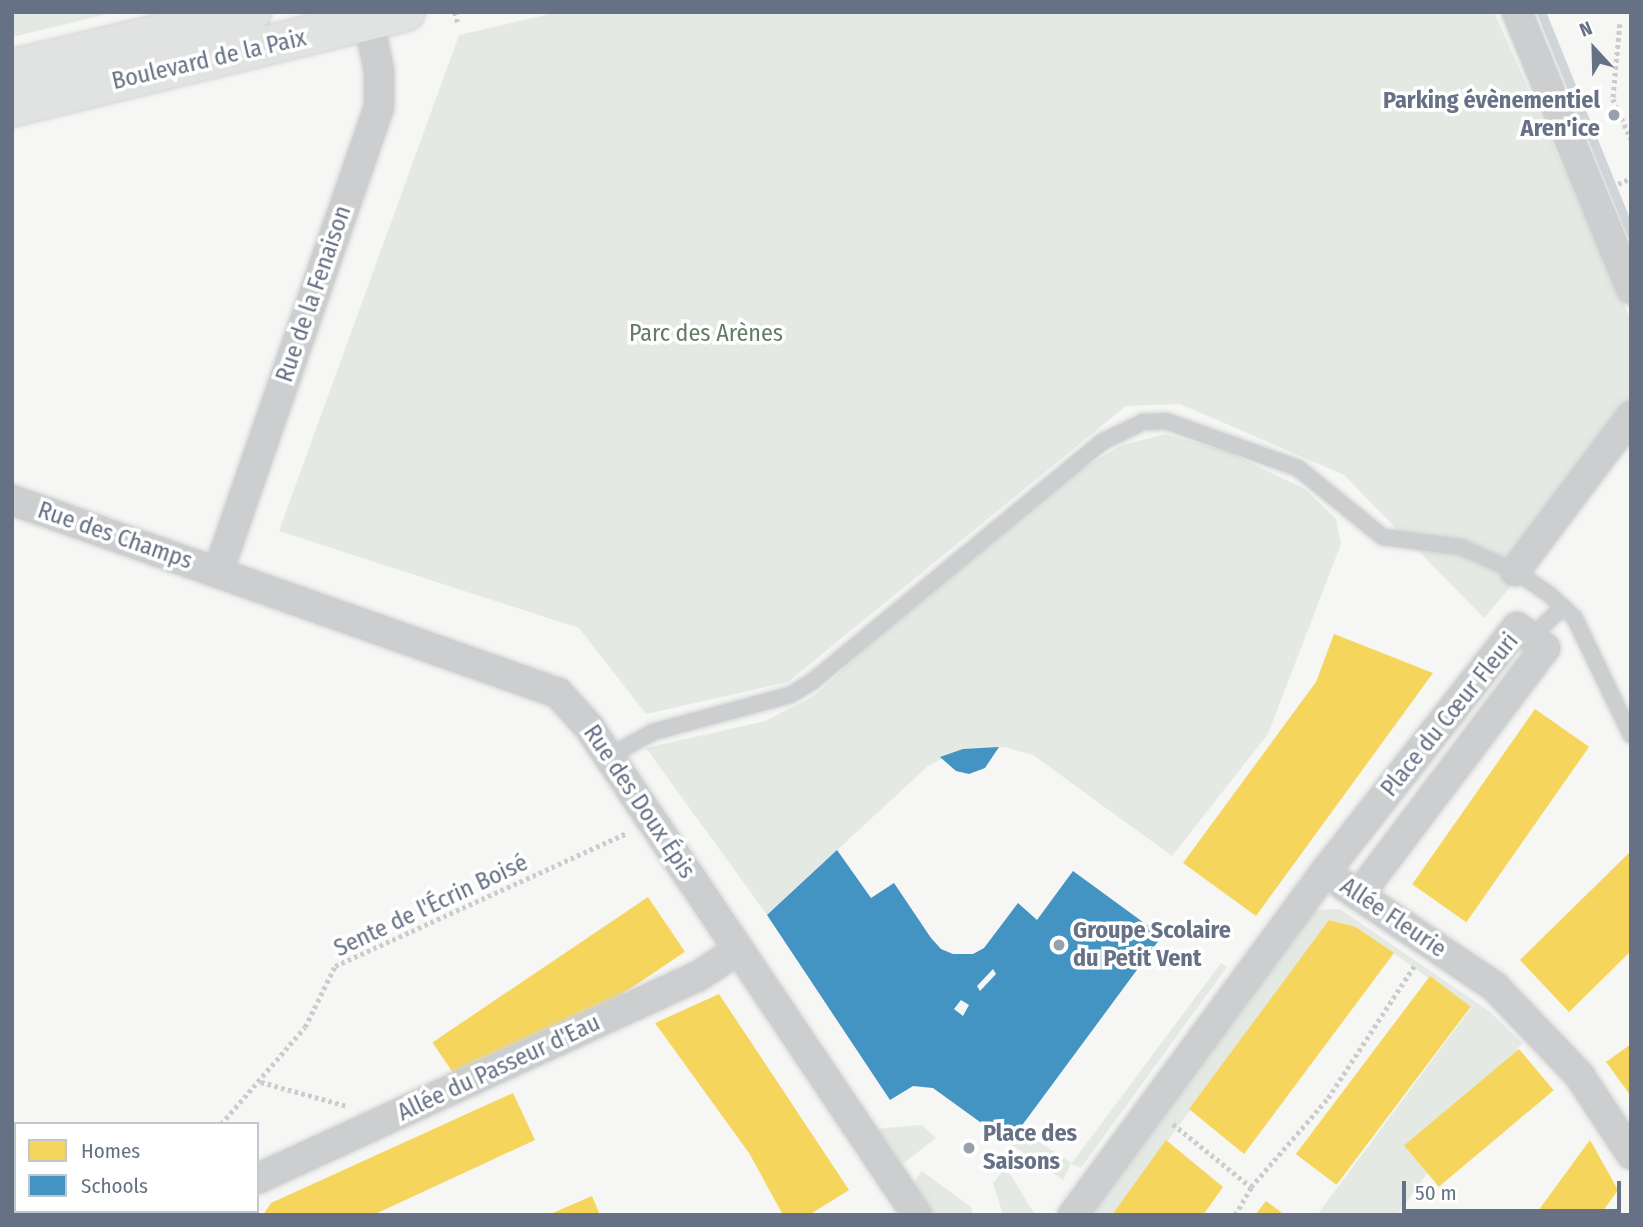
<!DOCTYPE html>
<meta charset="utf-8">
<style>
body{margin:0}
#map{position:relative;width:1643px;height:1227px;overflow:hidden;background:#f6f6f5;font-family:"Fira Sans Condensed",sans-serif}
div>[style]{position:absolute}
.green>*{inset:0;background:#e5e9e3}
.homes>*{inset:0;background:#f6d55c;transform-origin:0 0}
.schools>*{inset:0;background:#4393c3}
.stream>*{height:9px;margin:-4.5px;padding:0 4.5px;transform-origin:4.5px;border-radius:4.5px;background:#d0d5d9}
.path>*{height:4.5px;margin-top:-2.25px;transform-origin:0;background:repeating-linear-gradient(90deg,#ccc 0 3.5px,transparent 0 7px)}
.roads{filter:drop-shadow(0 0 2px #d2d4d4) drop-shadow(0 0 2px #d2d4d4)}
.lane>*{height:16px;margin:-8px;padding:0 8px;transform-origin:8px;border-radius:8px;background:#cdced0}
.street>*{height:30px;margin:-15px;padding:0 15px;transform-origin:15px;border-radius:15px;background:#cdced0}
.secondary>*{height:38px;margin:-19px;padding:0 19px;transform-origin:19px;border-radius:19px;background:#e1e2e2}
.dots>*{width:19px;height:19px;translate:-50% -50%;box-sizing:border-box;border:4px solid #fff;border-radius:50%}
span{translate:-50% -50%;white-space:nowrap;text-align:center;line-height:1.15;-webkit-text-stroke:7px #fff;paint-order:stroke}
.street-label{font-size:24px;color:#667185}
.poi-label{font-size:24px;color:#667185;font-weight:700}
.right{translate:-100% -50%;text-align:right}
.left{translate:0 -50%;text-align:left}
.park-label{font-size:24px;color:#657c64}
.frame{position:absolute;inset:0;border:14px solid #667185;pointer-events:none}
.legend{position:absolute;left:14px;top:1122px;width:245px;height:91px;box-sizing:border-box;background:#fff;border:2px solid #c2c6ce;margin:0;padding:9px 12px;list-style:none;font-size:21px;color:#667185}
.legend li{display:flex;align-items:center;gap:14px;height:35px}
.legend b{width:35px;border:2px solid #c2c6ce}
.north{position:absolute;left:1559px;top:14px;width:70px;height:70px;-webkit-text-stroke:5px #fff;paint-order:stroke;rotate:338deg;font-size:19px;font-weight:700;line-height:28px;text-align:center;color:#667185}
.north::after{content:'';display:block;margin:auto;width:24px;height:32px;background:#667185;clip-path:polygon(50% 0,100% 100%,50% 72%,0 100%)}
.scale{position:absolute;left:1402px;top:1181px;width:219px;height:32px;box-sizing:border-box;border:4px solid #667185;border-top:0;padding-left:9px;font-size:21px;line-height:24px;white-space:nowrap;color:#667185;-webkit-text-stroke:5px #fff;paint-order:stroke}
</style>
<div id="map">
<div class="green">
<i style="clip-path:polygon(12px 12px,116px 12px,12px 37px)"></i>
<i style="clip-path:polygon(558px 12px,1494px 12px,1631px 320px,1631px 445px,1484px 618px,1344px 475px,1180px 404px,1126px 406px,788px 682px,646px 714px,579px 628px,279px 531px,459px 35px)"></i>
<i style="clip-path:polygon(1166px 434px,1228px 452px,1305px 489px,1336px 519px,1341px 544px,1268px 734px,1172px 856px,1033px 755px,1004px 747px,963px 749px,929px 765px,767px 915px,646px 748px,765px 721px,814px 696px,889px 627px,1078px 471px,1122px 445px)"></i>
<i style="clip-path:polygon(1340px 909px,1489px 1011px,1522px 1043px,1397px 1215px,1317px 1215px,1471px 1008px,1356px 927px,1330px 920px,1113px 1215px,1091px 1215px,1312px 910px)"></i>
<i style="clip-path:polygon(1221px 963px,1227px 967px,1081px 1168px,1071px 1164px,1063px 1180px,1009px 1143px,1029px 1136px,1072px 1163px)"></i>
<i style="clip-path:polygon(922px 1125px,936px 1138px,900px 1166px,874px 1129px)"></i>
<i style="clip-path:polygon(1006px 1167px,1035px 1215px,1003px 1215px,993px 1183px)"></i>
<i style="clip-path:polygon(922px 1171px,971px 1207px,973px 1215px,933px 1215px,913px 1183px)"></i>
</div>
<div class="homes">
<i style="clip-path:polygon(1334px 634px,1433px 673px,1256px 916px,1183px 863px,1316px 682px)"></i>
<i style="left:1535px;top:709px;width:66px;height:214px;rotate:35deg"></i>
<i style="clip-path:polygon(1631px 851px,1631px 951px,1569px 1012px,1520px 960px)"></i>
<i style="left:648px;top:897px;width:66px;height:260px;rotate:56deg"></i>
<i style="clip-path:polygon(1329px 920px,1356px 927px,1394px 953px,1244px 1154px,1189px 1109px)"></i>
<i style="left:1430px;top:976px;width:51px;height:223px;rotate:37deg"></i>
<i style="clip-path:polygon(719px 994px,849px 1190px,809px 1215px,783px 1215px,749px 1153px,655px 1023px)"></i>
<i style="clip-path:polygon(1631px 1044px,1631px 1096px,1606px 1062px)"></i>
<i style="left:1519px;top:1049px;width:54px;height:150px;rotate:50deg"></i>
<i style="clip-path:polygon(513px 1093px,535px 1140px,373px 1215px,263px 1215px,271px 1203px)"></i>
<i style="clip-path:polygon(1166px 1140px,1223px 1187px,1203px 1215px,1112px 1215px)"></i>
<i style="clip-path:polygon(1590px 1140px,1618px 1190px,1600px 1215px,1535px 1215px)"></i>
<i style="clip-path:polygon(592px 1196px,600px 1215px,548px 1215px)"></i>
<i style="clip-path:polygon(1266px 1201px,1285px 1215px,1255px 1215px)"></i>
</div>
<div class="schools">
<i style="clip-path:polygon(999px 747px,985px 768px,969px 774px,956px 771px,940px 757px,963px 749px)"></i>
<i style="clip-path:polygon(evenodd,837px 850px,871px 898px,894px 883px,931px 938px,941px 949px,953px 954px,973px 954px,984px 948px,1018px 903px,1037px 920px,1073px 871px,1162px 936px,1009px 1143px,933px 1088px,913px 1086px,890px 1100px,767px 915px,837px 850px,993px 969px,996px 974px,980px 991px,977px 986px,993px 969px,837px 850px,961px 1000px,969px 1005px,963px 1016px,954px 1009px,961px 1000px)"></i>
</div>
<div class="stream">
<i style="left:1541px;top:12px;width:240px;rotate:67.9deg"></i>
</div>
<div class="path">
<i style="left:455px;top:12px;width:12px;rotate:76deg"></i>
<i style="left:1620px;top:24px;width:75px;rotate:95.3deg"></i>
<i style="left:1613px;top:99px;width:44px;rotate:65.8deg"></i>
<i style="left:1618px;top:184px;width:14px;rotate:-25deg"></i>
<i style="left:261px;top:1082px;width:89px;rotate:15.6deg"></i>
<i style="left:221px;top:1124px;width:128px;rotate:-49.1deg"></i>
<i style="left:305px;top:1027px;width:68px;rotate:-63.8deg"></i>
<i style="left:335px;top:966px;width:321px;rotate:-24.5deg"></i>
<i style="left:1173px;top:1124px;width:100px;rotate:38.9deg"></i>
<i style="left:134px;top:1215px;width:5px;rotate:-53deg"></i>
<i style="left:1235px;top:1215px;width:32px;rotate:-60deg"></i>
<i style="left:1251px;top:1187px;width:118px;rotate:-49.1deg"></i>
<i style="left:1328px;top:1098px;width:158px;rotate:-56.9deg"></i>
</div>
<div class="roads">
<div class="lane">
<i style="left:1531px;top:637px;width:44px;rotate:-43.2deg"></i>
<i style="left:608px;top:757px;width:51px;rotate:-29.1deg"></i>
<i style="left:653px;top:732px;width:142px;rotate:-15.1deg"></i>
<i style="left:790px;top:695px;width:27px;rotate:-31deg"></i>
<i style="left:813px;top:681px;width:375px;rotate:-39.6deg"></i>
<i style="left:1102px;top:442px;width:46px;rotate:-26deg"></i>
<i style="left:1143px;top:422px;width:23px;rotate:-2deg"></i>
<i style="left:1166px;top:421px;width:140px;rotate:19.6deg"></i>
<i style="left:1298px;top:468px;width:109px;rotate:39.1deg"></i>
<i style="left:1383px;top:537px;width:79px;rotate:7.3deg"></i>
<i style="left:1461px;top:547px;width:59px;rotate:24deg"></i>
<i style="left:1515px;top:571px;width:42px;rotate:34.4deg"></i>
<i style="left:1550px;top:595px;width:33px;rotate:43deg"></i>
<i style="left:1574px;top:617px;width:131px;rotate:64.2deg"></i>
</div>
<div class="street">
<i style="left:1517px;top:12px;width:300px;rotate:67.6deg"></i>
<i style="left:12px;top:500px;width:579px;rotate:19.47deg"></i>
<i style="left:558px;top:693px;width:46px;rotate:47.6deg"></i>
<i style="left:589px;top:727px;width:588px;rotate:56.09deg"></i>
<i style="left:1515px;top:571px;width:194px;rotate:-53.2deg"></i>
<i style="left:218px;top:572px;width:492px;rotate:-70.9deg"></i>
<i style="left:379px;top:107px;width:36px;rotate:-90deg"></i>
<i style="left:379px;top:71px;width:60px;rotate:-101.5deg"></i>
<i style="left:1342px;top:884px;width:184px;rotate:33.9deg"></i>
<i style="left:1495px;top:987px;width:122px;rotate:46.3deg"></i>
<i style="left:1579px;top:1075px;width:95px;rotate:56.6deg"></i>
<i style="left:257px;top:1179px;width:484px;rotate:-24.7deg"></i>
<i style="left:697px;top:977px;width:49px;rotate:-33.4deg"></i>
<i style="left:225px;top:1215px;width:5px;rotate:-53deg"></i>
<i style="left:1073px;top:1215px;width:426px;rotate:-53.7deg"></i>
<i style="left:1325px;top:872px;width:311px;rotate:-51.9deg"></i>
<i style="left:1517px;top:627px;width:35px;rotate:37deg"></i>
<i style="left:1545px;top:648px;width:309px;rotate:127deg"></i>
</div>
<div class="secondary">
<i style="left:12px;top:69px;width:246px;rotate:-13.4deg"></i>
<i style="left:12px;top:107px;width:405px;rotate:-13.6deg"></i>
</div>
</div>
<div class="dots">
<i style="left:1614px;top:115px;background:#98a0ac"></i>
<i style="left:1059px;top:945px;background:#98a0ac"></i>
<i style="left:969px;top:1148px;background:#98a0ac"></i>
</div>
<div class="street-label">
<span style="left:209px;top:60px;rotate:-13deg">Boulevard de la Paix</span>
<span style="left:314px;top:294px;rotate:-71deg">Rue de la Fenaison</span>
<span style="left:115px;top:536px;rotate:19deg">Rue des Champs</span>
<span style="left:1450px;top:715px;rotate:-51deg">Place du Cœur Fleuri</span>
<span style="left:639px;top:802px;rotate:56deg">Rue des Doux Épis</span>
<span style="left:431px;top:906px;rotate:-25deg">Sente de l'Écrin Boisé</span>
<span style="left:1393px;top:918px;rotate:34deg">Allée Fleurie</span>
<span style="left:499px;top:1068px;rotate:-25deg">Allée du Passeur d'Eau</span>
</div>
<div class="poi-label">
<span class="right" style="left:1600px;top:115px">Parking évènementiel<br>Aren'ice</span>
<span class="left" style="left:1073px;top:945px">Groupe Scolaire<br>du Petit Vent</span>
<span class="left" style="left:983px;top:1148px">Place des<br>Saisons</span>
</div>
<div class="park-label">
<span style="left:706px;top:334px">Parc des Arènes</span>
</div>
<div class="frame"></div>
<ul class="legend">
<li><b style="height:19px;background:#f6d55c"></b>Homes</li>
<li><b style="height:19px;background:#4393c3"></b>Schools</li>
</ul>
<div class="north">N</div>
<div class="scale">50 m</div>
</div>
